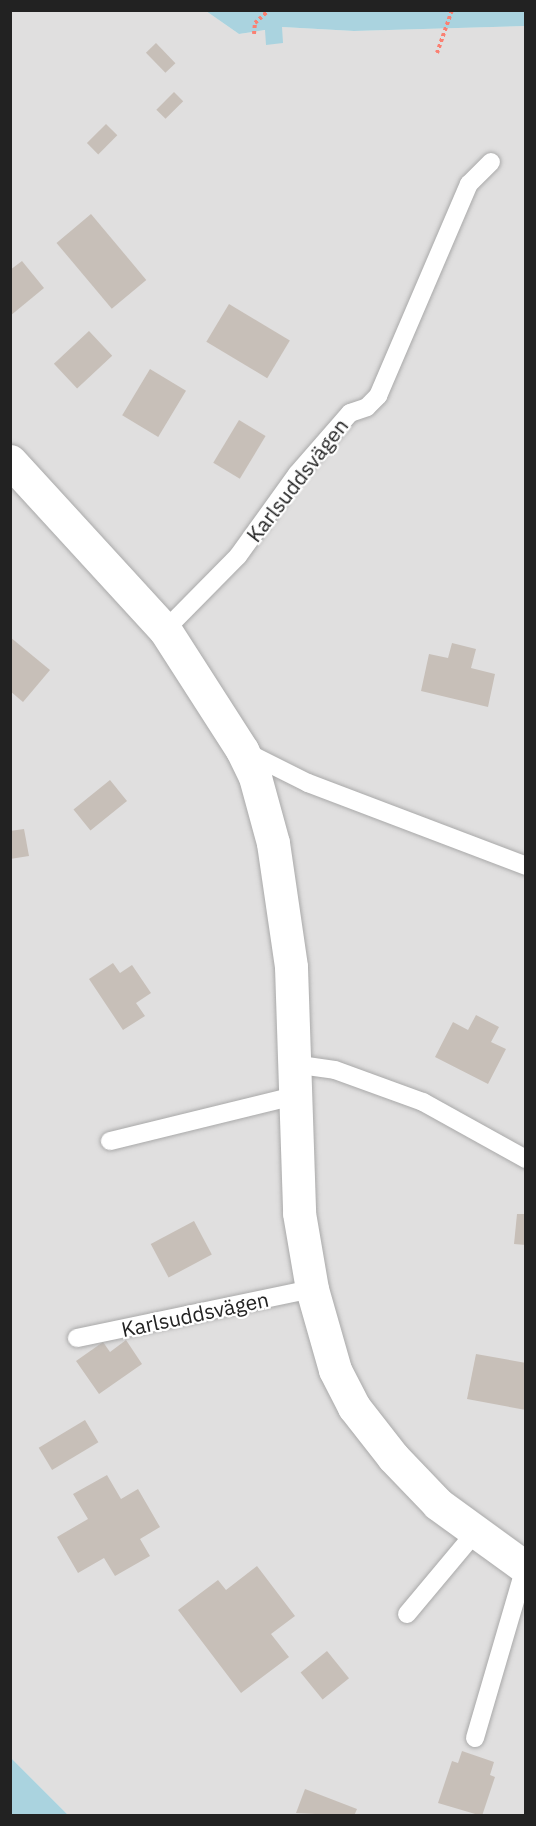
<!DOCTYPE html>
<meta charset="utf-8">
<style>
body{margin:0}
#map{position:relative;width:536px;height:1826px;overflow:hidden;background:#f2efe9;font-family:"IBM Plex Sans",sans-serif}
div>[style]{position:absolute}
.residential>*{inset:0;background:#e0dfdf}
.water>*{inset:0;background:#aad3df}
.building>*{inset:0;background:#c7bfb8;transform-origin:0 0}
.path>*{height:4px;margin-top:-2px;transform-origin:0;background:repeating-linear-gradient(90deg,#fa8072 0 3px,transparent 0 6px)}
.roads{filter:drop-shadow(0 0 2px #a9a9a9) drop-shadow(0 0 2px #a9a9a9)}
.lane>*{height:18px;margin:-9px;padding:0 9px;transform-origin:9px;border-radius:9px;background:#fff}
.street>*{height:33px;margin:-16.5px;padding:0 16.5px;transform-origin:16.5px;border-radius:16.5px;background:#fff}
span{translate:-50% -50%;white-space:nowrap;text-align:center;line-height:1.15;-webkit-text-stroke:4.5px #fff;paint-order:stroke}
.street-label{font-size:21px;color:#222}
.frame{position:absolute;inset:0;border:12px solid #222;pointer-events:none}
</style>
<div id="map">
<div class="residential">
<i style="clip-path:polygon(10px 11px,206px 11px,239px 34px,266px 30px,266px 44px,282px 27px,354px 31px,525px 26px,525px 1815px,68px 1815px,11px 1758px)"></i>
</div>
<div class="water">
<i style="clip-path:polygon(525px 10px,525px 26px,354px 31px,282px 27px,283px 43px,266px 45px,265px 30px,239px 34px,206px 11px)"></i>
<i style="clip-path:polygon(11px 1758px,68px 1815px,11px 1815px)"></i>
</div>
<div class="building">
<i style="left:156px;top:43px;width:28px;height:14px;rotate:46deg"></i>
<i style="left:174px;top:92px;width:13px;height:25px;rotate:45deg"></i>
<i style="left:106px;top:124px;width:16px;height:27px;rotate:45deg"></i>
<i style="left:91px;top:214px;width:86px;height:45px;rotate:50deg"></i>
<i style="clip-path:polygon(22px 261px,44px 288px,10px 316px,10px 270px)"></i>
<i style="left:229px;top:304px;width:71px;height:44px;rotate:31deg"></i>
<i style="left:89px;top:331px;width:34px;height:48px;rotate:47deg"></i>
<i style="left:150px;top:369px;width:42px;height:54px;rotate:31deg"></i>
<i style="left:239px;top:420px;width:31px;height:50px;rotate:31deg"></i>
<i style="clip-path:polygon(10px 637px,50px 670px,23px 702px,10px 691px)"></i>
<i style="clip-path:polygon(452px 643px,476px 649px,471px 668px,495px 674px,488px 707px,421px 691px,429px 654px,448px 658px)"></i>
<i style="left:110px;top:780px;width:27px;height:47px;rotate:51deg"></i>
<i style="clip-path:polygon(24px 829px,29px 856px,10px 859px,10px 831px)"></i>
<i style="clip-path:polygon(113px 963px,120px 973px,132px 965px,151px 993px,136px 1003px,145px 1016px,123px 1030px,89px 979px)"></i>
<i style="clip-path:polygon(476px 1015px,499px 1027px,491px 1042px,506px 1049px,488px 1084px,435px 1057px,453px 1022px,468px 1030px)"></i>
<i style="clip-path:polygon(517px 1214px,526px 1214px,526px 1245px,514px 1244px)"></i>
<i style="left:194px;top:1221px;width:38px;height:49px;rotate:62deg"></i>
<i style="clip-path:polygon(126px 1340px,142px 1364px,99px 1394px,76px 1361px,103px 1342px,110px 1352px)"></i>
<i style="clip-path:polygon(476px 1354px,526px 1363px,526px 1410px,467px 1399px)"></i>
<i style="left:85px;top:1420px;width:26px;height:54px;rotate:59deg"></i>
<i style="clip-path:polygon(107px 1475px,121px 1499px,138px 1489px,160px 1527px,140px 1539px,150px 1556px,115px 1576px,104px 1558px,78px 1573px,57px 1537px,88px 1519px,73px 1494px)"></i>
<i style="clip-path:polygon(257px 1566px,295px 1616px,271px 1634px,289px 1657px,241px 1693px,178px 1610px,218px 1580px,226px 1590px)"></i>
<i style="left:327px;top:1651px;width:35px;height:34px;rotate:51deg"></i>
<i style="clip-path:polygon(462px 1751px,494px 1762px,490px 1775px,495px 1777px,482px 1816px,438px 1803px,452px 1761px,458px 1763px)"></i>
<i style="clip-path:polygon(305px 1789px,357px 1809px,354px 1816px,296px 1813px)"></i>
</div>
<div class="path">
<i style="left:254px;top:34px;width:11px;rotate:-85deg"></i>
<i style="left:255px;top:23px;width:19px;rotate:-43deg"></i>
<i style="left:437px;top:53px;width:46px;rotate:-70.8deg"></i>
</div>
<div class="roads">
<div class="lane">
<i style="left:165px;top:630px;width:104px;rotate:-45.4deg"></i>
<i style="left:238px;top:556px;width:101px;rotate:-54.3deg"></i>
<i style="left:297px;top:474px;width:81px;rotate:-49deg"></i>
<i style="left:350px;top:413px;width:18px;rotate:-19deg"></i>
<i style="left:367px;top:407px;width:16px;rotate:-45deg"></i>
<i style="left:378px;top:396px;width:231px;rotate:-66.8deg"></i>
<i style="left:469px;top:184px;width:31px;rotate:-45deg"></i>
<i style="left:244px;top:751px;width:72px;rotate:26.6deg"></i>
<i style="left:308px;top:783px;width:233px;rotate:20.8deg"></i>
<i style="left:293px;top:1064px;width:42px;rotate:8.1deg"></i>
<i style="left:335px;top:1070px;width:94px;rotate:20deg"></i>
<i style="left:423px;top:1102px;width:118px;rotate:29deg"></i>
<i style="left:110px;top:1141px;width:189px;rotate:-13.7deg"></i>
<i style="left:77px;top:1338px;width:240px;rotate:-11.8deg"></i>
<i style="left:407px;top:1614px;width:104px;rotate:-50.1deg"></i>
<i style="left:475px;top:1738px;width:178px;rotate:-73.7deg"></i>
</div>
<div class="street">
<i style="left:10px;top:461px;width:229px;rotate:47.5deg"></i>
<i style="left:165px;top:630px;width:143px;rotate:57.3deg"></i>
<i style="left:242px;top:750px;width:30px;rotate:64deg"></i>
<i style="left:255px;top:777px;width:68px;rotate:74.7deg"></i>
<i style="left:273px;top:843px;width:125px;rotate:81.7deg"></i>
<i style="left:291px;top:967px;width:246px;rotate:88.1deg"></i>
<i style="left:299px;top:1213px;width:77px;rotate:80.3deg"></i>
<i style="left:312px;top:1289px;width:84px;rotate:74.1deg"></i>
<i style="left:335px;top:1370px;width:42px;rotate:62.8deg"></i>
<i style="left:354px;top:1407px;width:63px;rotate:52deg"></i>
<i style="left:393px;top:1457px;width:65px;rotate:46.2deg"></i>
<i style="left:438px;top:1504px;width:109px;rotate:36deg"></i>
</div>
</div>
<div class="street-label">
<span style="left:297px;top:480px;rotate:-52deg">Karlsuddsvägen</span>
<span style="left:195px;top:1314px;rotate:-12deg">Karlsuddsvägen</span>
</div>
<div class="frame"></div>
</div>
